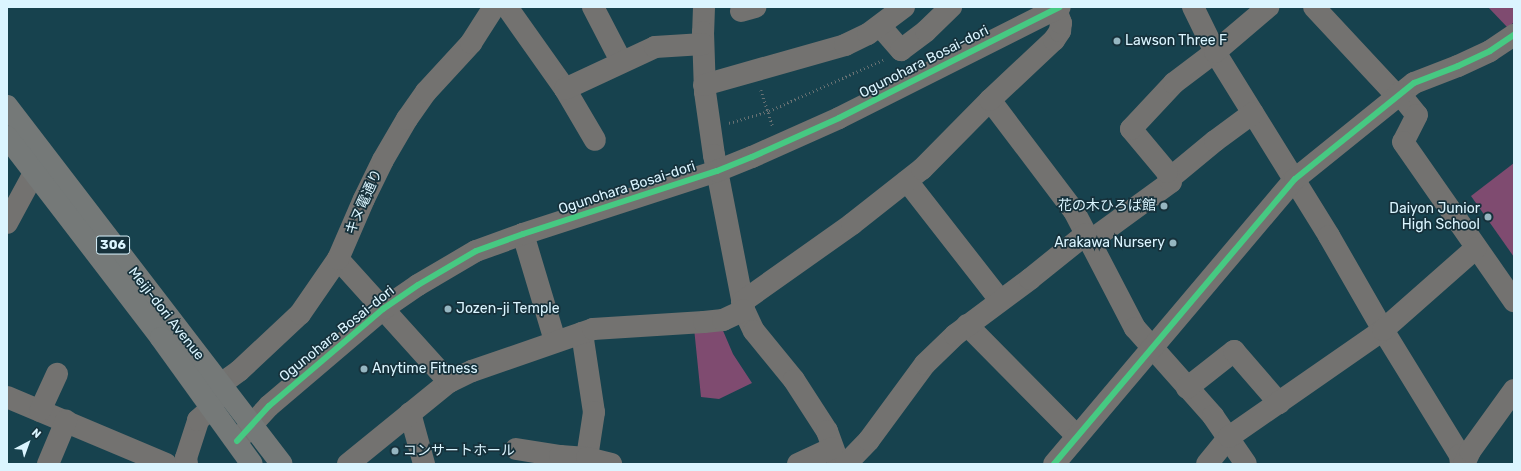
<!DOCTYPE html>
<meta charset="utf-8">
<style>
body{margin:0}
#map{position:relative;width:1521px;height:471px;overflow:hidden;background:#17424e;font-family:Rubik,"Noto Sans JP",sans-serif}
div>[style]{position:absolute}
.green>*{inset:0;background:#7f4b70}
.path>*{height:2.5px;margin-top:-1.25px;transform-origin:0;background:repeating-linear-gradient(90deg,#687173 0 1px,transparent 0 4px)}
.minor>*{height:22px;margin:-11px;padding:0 11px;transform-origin:11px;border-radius:11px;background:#737270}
.major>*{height:22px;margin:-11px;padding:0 11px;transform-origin:11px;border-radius:11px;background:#757978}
.cycleway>*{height:6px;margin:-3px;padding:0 3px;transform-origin:3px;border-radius:3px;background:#46c982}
.dots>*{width:11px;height:11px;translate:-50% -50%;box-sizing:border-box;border:2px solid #16313b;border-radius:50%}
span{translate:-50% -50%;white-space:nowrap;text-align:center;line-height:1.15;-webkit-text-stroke:3.5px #16313b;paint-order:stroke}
.shield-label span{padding:1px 3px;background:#16313b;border:1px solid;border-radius:3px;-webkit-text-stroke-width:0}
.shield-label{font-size:13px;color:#dbf5ff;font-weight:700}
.poi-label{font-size:14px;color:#dbf5ff}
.left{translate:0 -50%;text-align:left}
.right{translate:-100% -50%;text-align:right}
.street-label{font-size:14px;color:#dbf5ff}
.frame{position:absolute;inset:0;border:8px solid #dbf5ff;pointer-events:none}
.north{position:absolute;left:8px;top:423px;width:40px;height:40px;-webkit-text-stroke:3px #16313b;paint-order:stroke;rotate:41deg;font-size:11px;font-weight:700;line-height:16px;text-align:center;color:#dbf5ff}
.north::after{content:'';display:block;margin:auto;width:14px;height:18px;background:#dbf5ff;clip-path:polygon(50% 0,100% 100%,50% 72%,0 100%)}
</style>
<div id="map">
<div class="green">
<i style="clip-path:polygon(1488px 7px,1514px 7px,1514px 22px,1508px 28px)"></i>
<i style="clip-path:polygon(1514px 163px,1514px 257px,1471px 196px)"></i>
<i style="clip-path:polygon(721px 326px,733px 354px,752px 383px,719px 399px,701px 397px,694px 328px)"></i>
</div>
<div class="path">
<i style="left:761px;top:90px;width:38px;rotate:72deg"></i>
<i style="left:729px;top:123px;width:42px;rotate:-16.7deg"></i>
<i style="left:769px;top:111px;width:125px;rotate:-24.1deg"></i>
</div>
<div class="minor">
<i style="left:507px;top:7px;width:100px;rotate:54.7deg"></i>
<i style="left:565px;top:89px;width:59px;rotate:59.5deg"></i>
<i style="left:593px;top:7px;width:61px;rotate:62.6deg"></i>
<i style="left:704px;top:7px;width:25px;rotate:92deg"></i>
<i style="left:703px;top:32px;width:60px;rotate:88.1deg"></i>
<i style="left:705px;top:92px;width:64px;rotate:81.9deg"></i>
<i style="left:714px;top:155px;width:158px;rotate:79deg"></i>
<i style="left:744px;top:310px;width:23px;rotate:65deg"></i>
<i style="left:754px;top:331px;width:63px;rotate:50.8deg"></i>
<i style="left:794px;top:380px;width:61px;rotate:57.1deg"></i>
<i style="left:827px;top:431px;width:35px;rotate:70deg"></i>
<i style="left:1193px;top:7px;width:50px;rotate:63.9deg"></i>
<i style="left:1215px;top:52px;width:216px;rotate:58.2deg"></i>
<i style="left:1329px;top:236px;width:108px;rotate:60.1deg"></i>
<i style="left:1383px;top:330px;width:147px;rotate:58.4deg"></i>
<i style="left:1460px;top:455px;width:9px;rotate:84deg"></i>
<i style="left:1314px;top:7px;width:120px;rotate:47deg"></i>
<i style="left:741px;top:11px;width:15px;rotate:-16deg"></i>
<i style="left:880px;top:26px;width:32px;rotate:49deg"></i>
<i style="left:901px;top:50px;width:31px;rotate:-37deg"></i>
<i style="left:926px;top:31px;width:35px;rotate:-44deg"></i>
<i style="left:704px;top:85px;width:147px;rotate:-15.8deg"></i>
<i style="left:845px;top:45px;width:25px;rotate:-26deg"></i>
<i style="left:868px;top:34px;width:45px;rotate:-36.9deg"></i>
<i style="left:565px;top:89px;width:99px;rotate:-25deg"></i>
<i style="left:655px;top:47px;width:48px;rotate:-3.6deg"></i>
<i style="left:1399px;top:93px;width:28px;rotate:51deg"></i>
<i style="left:1417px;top:115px;width:30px;rotate:117deg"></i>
<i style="left:1403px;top:142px;width:194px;rotate:55.1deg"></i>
<i style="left:990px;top:100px;width:139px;rotate:52.9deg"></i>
<i style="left:1074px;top:211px;width:132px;rotate:62.5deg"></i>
<i style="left:1135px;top:328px;width:118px;rotate:48.4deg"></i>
<i style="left:1213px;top:416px;width:58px;rotate:55.5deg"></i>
<i style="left:1169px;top:179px;width:60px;rotate:-39.6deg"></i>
<i style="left:1215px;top:141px;width:47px;rotate:-36.4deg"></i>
<i style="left:907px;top:181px;width:151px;rotate:52deg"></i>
<i style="left:7px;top:223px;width:57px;rotate:-61.6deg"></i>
<i style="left:523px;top:234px;width:112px;rotate:73.3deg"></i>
<i style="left:1090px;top:241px;width:100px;rotate:-36.1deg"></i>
<i style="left:1171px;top:182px;width:11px;rotate:-112deg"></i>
<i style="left:1167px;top:172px;width:56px;rotate:-129.9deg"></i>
<i style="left:1131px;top:129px;width:63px;rotate:-46.9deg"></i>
<i style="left:1174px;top:83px;width:51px;rotate:-37.1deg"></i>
<i style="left:1215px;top:52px;width:70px;rotate:-40.3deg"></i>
<i style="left:338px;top:259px;width:166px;rotate:47.9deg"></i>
<i style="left:742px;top:302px;width:135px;rotate:-35.3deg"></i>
<i style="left:852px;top:224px;width:89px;rotate:-38.2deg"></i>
<i style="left:922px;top:169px;width:97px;rotate:-45.4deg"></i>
<i style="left:990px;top:100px;width:88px;rotate:-43.2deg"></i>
<i style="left:1054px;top:40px;width:11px;rotate:-56deg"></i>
<i style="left:1060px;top:31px;width:8px;rotate:-83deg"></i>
<i style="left:1061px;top:23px;width:15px;rotate:-110deg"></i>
<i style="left:967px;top:325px;width:156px;rotate:45.3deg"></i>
<i style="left:582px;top:333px;width:80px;rotate:81.4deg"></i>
<i style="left:594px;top:412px;width:47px;rotate:98.7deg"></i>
<i style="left:221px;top:384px;width:22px;rotate:-36deg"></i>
<i style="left:239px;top:371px;width:83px;rotate:-43.1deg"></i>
<i style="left:300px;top:314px;width:67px;rotate:-55.4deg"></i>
<i style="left:338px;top:259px;width:65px;rotate:-66.6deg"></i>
<i style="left:364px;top:199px;width:43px;rotate:-64deg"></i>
<i style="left:383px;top:160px;width:48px;rotate:-59.7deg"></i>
<i style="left:407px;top:119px;width:33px;rotate:-55deg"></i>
<i style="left:426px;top:92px;width:67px;rotate:-47.4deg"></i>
<i style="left:471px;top:43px;width:43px;rotate:-57.4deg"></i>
<i style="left:1187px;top:388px;width:60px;rotate:-38.2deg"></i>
<i style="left:1234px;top:351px;width:69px;rotate:49.1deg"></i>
<i style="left:7px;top:397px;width:173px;rotate:22.8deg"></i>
<i style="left:40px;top:411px;width:41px;rotate:-65.3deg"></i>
<i style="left:410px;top:413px;width:53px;rotate:74.6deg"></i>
<i style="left:237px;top:441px;width:47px;rotate:-47.6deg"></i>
<i style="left:269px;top:406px;width:150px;rotate:-40.4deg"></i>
<i style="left:383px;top:309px;width:42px;rotate:-34.4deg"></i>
<i style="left:418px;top:285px;width:67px;rotate:-30.4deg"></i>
<i style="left:476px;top:251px;width:50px;rotate:-19.9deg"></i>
<i style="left:523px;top:234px;width:204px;rotate:-18deg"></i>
<i style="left:717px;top:171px;width:38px;rotate:-22deg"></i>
<i style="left:752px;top:157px;width:95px;rotate:-24.1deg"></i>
<i style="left:839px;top:118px;width:247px;rotate:-26.7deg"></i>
<i style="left:516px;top:449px;width:45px;rotate:9deg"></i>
<i style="left:560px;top:456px;width:27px;rotate:4deg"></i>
<i style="left:587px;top:458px;width:25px;rotate:14deg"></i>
<i style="left:48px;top:464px;width:47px;rotate:-67.3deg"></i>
<i style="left:187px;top:464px;width:6px;rotate:-99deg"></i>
<i style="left:186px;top:458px;width:40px;rotate:-72deg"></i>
<i style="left:198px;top:420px;width:20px;rotate:-41deg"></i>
<i style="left:348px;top:464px;width:130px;rotate:-39.1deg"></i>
<i style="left:449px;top:382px;width:25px;rotate:-26deg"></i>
<i style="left:472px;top:371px;width:128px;rotate:-19.1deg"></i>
<i style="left:593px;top:329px;width:111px;rotate:-3.6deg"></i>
<i style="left:704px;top:322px;width:19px;rotate:-6deg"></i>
<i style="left:723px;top:320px;width:23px;rotate:-25deg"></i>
<i style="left:798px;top:464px;width:38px;rotate:-25deg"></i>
<i style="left:846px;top:464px;width:33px;rotate:-46deg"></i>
<i style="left:869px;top:440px;width:94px;rotate:-53.6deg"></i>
<i style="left:925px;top:364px;width:42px;rotate:-44deg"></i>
<i style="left:955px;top:335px;width:94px;rotate:-36.7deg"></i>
<i style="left:1030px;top:279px;width:72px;rotate:-38.8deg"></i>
<i style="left:1054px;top:464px;width:373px;rotate:-49.8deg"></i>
<i style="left:1295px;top:179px;width:153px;rotate:-38.9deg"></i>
<i style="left:1414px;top:83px;width:47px;rotate:-21.1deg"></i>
<i style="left:1458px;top:66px;width:35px;rotate:-25deg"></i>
<i style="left:1490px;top:51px;width:29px;rotate:-34deg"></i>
<i style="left:1207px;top:464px;width:35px;rotate:-51deg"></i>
<i style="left:1229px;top:437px;width:188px;rotate:-34.8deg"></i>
<i style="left:1383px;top:330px;width:124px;rotate:-41.4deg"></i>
<i style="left:1464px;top:464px;width:14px;rotate:-65deg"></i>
<i style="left:1470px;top:451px;width:75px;rotate:-54.2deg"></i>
</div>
<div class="major">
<i style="left:7px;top:106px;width:451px;rotate:52.5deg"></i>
<i style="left:7px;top:137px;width:253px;rotate:52.5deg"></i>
<i style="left:161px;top:338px;width:155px;rotate:54.2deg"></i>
</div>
<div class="cycleway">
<i style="left:237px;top:441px;width:47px;rotate:-47.6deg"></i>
<i style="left:269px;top:406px;width:150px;rotate:-40.4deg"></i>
<i style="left:383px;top:309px;width:42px;rotate:-34.4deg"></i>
<i style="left:418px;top:285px;width:67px;rotate:-30.4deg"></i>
<i style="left:476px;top:251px;width:50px;rotate:-19.9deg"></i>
<i style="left:523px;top:234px;width:204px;rotate:-18deg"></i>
<i style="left:717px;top:171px;width:38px;rotate:-22deg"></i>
<i style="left:752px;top:157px;width:95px;rotate:-24.1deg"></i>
<i style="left:839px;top:118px;width:247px;rotate:-26.7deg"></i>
<i style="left:1054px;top:464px;width:373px;rotate:-49.8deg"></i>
<i style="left:1295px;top:179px;width:153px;rotate:-38.9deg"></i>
<i style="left:1414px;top:83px;width:47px;rotate:-21.1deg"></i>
<i style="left:1458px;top:66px;width:35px;rotate:-25deg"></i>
<i style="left:1490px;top:51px;width:29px;rotate:-34deg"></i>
</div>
<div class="dots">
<i style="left:1117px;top:41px;background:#96b6c1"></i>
<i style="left:1164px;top:206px;background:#96b6c1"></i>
<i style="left:1488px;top:217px;background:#96b6c1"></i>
<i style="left:1173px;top:243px;background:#96b6c1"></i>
<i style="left:448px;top:309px;background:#96b6c1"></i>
<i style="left:364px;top:369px;background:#96b6c1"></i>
<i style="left:395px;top:451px;background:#96b6c1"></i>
</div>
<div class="shield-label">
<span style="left:113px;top:245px">306</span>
</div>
<div class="poi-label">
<span class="left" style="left:1125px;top:41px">Lawson Three F</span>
<span class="right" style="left:1156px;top:206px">花の木ひろば館</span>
<span class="right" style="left:1480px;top:217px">Daiyon Junior<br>High School</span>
<span class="right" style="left:1165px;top:243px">Arakawa Nursery</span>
<span class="left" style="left:456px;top:309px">Jozen-ji Temple</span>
<span class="left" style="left:372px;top:369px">Anytime Fitness</span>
<span class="left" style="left:403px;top:451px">コンサートホール</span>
</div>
<div class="street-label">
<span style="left:924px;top:62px;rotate:-27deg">Ogunohara Bosai-dori</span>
<span style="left:627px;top:188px;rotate:-18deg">Ogunohara Bosai-dori</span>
<span style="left:364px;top:202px;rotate:-66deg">キヌ電通り</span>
<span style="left:166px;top:314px;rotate:52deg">Meiji-dori Avenue</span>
<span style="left:337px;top:334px;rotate:-39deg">Ogunohara Bosai-dori</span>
</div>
<div class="frame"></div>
<div class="north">N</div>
</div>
